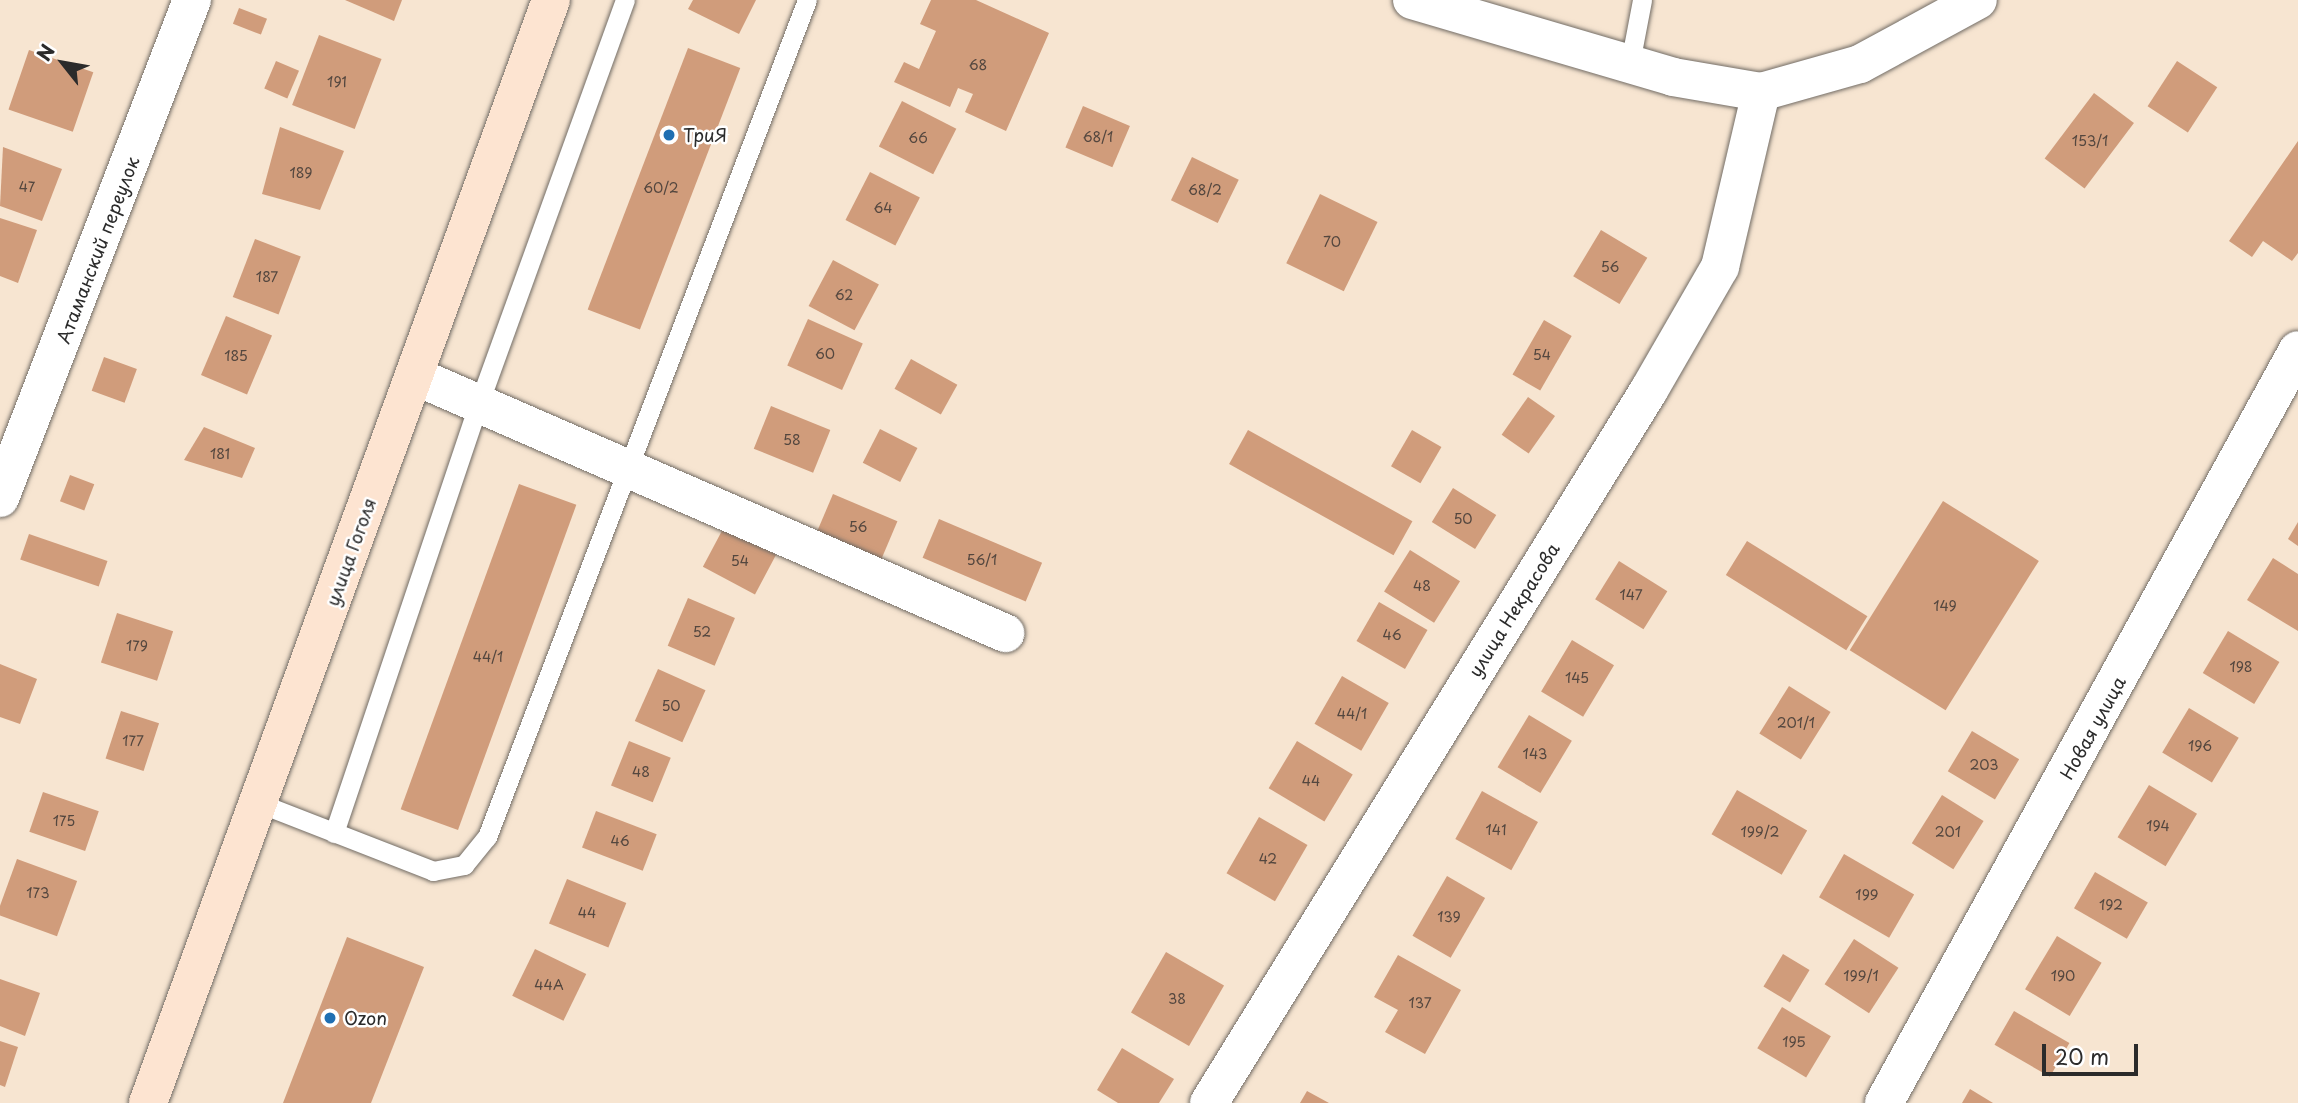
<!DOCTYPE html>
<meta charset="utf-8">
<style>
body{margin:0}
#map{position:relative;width:2298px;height:1103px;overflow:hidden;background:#f7e5d1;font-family:"Playpen Sans",sans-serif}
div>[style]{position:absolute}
.building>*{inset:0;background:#d09c7b;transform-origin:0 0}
.roads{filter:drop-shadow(0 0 2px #726c65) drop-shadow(0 0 2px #726c65)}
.service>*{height:19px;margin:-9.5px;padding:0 9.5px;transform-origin:9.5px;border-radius:9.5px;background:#fff}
.minor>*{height:38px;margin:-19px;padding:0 19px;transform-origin:19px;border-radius:19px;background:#fff}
.secondary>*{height:38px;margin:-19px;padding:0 19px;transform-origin:19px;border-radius:19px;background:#fde4d1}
.dots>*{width:19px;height:19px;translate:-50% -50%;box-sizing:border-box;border:4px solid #fff;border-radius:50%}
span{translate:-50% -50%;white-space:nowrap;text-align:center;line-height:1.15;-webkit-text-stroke:5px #fff;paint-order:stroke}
.number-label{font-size:14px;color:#54473f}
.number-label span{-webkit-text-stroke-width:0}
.poi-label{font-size:18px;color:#2b2b2b}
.left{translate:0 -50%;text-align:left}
.street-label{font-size:18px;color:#2b2b2b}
.north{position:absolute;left:28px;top:28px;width:70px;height:70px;-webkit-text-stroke:5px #fff;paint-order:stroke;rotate:301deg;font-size:19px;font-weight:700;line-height:28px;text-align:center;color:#2b2b2b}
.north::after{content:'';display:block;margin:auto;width:24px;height:32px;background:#2b2b2b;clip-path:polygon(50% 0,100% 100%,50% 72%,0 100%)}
.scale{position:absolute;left:2042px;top:1044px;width:96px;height:32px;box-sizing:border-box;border:4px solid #2b2b2b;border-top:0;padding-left:9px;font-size:21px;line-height:24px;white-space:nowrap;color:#2b2b2b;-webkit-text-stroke:5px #fff;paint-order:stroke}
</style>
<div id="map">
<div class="building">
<i style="clip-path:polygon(345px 0,402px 0,394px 21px)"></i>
<i style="clip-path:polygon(693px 0,756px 0,739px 34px,688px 9px)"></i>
<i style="clip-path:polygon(931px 0,976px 0,1049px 33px,1006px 131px,965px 112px,973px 94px,958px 88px,950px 107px,894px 82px,904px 62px,919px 69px,936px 31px,920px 24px)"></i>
<i style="left:239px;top:8px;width:30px;height:17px;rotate:21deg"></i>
<i style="left:319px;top:35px;width:67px;height:75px;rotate:21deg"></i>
<i style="left:688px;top:48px;width:56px;height:280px;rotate:21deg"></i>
<i style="left:29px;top:50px;width:68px;height:63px;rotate:19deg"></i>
<i style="left:276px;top:61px;width:25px;height:30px;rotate:23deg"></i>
<i style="left:2177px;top:61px;width:48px;height:54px;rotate:33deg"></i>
<i style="left:2094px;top:93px;width:50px;height:82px;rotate:37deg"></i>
<i style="left:902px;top:101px;width:61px;height:51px;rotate:27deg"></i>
<i style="left:1083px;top:106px;width:51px;height:45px;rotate:23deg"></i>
<i style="clip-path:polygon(280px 127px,344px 151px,320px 210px,262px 194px)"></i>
<i style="clip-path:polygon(2298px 141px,2298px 253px,2292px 261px,2263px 241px,2252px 257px,2229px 241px)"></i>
<i style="clip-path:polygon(3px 147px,62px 169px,42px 221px,0 206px)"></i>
<i style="left:1192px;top:157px;width:52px;height:48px;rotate:26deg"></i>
<i style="left:870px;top:172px;width:56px;height:54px;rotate:27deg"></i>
<i style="left:1320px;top:194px;width:64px;height:77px;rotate:26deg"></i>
<i style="clip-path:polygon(0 218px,37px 230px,18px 283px,0 276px)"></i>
<i style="left:1601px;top:230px;width:54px;height:54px;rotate:31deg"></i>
<i style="left:255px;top:239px;width:49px;height:62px;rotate:21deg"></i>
<i style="left:833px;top:260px;width:52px;height:52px;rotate:28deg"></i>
<i style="left:226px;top:316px;width:50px;height:64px;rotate:23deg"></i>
<i style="left:808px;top:319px;width:60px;height:51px;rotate:24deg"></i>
<i style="left:1544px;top:320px;width:32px;height:63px;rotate:30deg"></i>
<i style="left:104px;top:357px;width:35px;height:36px;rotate:20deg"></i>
<i style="left:911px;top:359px;width:53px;height:34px;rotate:29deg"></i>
<i style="left:1528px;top:397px;width:33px;height:46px;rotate:35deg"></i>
<i style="left:771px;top:406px;width:64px;height:46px;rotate:22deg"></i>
<i style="clip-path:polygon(204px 427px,255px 448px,242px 478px,184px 460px)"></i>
<i style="left:880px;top:429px;width:42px;height:38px;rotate:27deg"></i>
<i style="left:1248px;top:430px;width:188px;height:39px;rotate:29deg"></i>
<i style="left:1412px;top:430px;width:34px;height:42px;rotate:30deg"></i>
<i style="left:70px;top:475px;width:26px;height:28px;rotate:21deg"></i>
<i style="left:519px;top:484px;width:61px;height:346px;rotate:20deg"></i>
<i style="left:1453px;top:488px;width:51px;height:40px;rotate:32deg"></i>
<i style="left:833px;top:494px;width:70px;height:41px;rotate:23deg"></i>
<i style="left:1943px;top:501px;width:113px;height:176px;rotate:32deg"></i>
<i style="left:939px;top:519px;width:112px;height:42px;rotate:23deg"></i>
<i style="clip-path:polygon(2298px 522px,2298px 546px,2288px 539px)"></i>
<i style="left:724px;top:527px;width:59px;height:45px;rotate:28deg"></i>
<i style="left:29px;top:534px;width:83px;height:27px;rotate:19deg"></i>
<i style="left:1747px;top:541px;width:142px;height:40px;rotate:32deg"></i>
<i style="left:1410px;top:550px;width:59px;height:49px;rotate:32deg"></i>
<i style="clip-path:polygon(2273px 558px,2298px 574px,2298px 631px,2247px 600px)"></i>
<i style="left:1619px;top:561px;width:57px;height:45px;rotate:32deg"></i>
<i style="left:688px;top:598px;width:51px;height:52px;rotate:23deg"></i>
<i style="left:1379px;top:602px;width:56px;height:45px;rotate:30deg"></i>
<i style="left:117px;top:613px;width:59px;height:52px;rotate:18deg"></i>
<i style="left:2228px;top:631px;width:60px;height:49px;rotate:31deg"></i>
<i style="left:1572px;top:640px;width:49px;height:60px;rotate:31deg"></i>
<i style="clip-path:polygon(0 664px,37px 679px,20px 724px,0 717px)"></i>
<i style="left:658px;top:669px;width:52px;height:57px;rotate:24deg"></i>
<i style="left:1342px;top:676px;width:54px;height:55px;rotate:30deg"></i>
<i style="left:1789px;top:686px;width:49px;height:56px;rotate:32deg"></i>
<i style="left:2189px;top:708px;width:58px;height:52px;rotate:31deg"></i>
<i style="left:121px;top:711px;width:40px;height:50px;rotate:18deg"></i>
<i style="left:1529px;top:715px;width:50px;height:61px;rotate:31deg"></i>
<i style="left:1972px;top:731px;width:55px;height:47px;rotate:31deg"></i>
<i style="left:629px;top:741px;width:45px;height:48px;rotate:22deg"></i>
<i style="left:1297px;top:741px;width:65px;height:55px;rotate:31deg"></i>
<i style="left:2149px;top:785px;width:56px;height:61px;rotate:31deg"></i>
<i style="left:1737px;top:790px;width:81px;height:51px;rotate:30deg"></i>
<i style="left:1482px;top:791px;width:64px;height:55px;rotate:29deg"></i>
<i style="left:43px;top:792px;width:59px;height:42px;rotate:19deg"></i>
<i style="left:1942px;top:795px;width:49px;height:57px;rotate:32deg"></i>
<i style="left:596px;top:811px;width:65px;height:39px;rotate:21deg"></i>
<i style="left:1259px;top:817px;width:56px;height:65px;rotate:30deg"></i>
<i style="left:1844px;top:854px;width:81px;height:50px;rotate:30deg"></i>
<i style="left:17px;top:859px;width:64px;height:59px;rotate:20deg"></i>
<i style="left:2095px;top:872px;width:61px;height:42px;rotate:30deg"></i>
<i style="left:1447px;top:876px;width:44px;height:69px;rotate:30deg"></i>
<i style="left:567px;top:879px;width:64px;height:48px;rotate:22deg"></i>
<i style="left:2057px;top:936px;width:52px;height:62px;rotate:31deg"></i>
<i style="clip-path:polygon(347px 937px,424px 967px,371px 1103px,283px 1103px)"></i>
<i style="left:1854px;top:939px;width:53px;height:54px;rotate:33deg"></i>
<i style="left:535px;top:949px;width:57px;height:52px;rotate:26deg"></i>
<i style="left:1166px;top:952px;width:67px;height:70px;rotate:30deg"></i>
<i style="left:1783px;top:954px;width:31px;height:38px;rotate:31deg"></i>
<i style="clip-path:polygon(1398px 955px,1461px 990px,1425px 1054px,1385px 1032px,1398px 1010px,1374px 997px)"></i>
<i style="clip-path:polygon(0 979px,40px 993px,25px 1036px,0 1026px)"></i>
<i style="left:1782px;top:1007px;width:57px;height:48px;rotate:31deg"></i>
<i style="left:2014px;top:1011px;width:64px;height:39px;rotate:30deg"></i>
<i style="clip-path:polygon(0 1041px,18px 1047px,5px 1087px,0 1085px)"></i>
<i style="clip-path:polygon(1122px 1048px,1174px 1079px,1159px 1103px,1118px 1103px,1097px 1090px)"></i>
<i style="clip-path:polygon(1970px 1089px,1993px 1103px,1962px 1103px)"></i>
<i style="clip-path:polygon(1307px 1091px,1329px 1103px,1300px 1103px)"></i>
</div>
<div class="roads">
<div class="service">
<i style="left:1630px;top:63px;width:64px;rotate:-79.2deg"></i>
<i style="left:259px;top:803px;width:187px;rotate:21.3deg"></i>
<i style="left:433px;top:871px;width:32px;rotate:-11deg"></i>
<i style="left:464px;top:865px;width:36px;rotate:-51deg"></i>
<i style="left:487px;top:837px;width:896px;rotate:-69.08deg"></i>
<i style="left:334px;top:833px;width:454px;rotate:-71.4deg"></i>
<i style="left:479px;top:403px;width:429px;rotate:-70.1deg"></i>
</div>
<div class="minor">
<i style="left:1412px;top:0;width:272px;rotate:16.4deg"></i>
<i style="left:1673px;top:77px;width:89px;rotate:9.7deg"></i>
<i style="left:1761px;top:92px;width:103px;rotate:-15.8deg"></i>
<i style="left:1860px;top:64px;width:134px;rotate:-28.5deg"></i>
<i style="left:415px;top:376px;width:644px;rotate:23.54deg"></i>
<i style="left:0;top:498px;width:534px;rotate:-68.92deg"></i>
<i style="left:1209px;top:1103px;width:838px;rotate:-58.32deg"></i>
<i style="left:1649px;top:390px;width:142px;rotate:-60deg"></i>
<i style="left:1720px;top:267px;width:180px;rotate:-76.8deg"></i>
<i style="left:1884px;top:1103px;width:859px;rotate:-61.2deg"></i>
</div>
<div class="secondary">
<i style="left:148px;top:1103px;width:1174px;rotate:-69.93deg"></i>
</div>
</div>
<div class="dots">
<i style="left:669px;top:135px;background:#1f6fb2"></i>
<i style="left:330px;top:1018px;background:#1f6fb2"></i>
</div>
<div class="number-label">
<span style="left:978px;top:65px">68</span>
<span style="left:337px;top:82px">191</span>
<span style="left:1098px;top:137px">68/1</span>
<span style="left:918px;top:138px">66</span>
<span style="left:2090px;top:141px">153/1</span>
<span style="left:301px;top:173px">189</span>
<span style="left:27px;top:187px">47</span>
<span style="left:661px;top:188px">60/2</span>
<span style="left:1205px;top:190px">68/2</span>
<span style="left:883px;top:208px">64</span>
<span style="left:1332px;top:242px">70</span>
<span style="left:1610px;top:267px">56</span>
<span style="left:267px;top:277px">187</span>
<span style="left:844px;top:295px">62</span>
<span style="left:825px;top:354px">60</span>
<span style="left:1542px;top:355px">54</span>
<span style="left:236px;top:356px">185</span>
<span style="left:792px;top:440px">58</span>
<span style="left:220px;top:454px">181</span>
<span style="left:1463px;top:519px">50</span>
<span style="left:858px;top:527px">56</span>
<span style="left:982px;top:560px">56/1</span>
<span style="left:740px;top:561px">54</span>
<span style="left:1422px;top:586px">48</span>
<span style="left:1631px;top:595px">147</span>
<span style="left:1945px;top:606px">149</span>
<span style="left:702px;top:632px">52</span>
<span style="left:1392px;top:635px">46</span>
<span style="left:137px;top:646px">179</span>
<span style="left:488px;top:657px">44/1</span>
<span style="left:2241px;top:667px">198</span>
<span style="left:1577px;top:678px">145</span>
<span style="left:671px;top:706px">50</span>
<span style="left:1352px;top:714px">44/1</span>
<span style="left:1796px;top:723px">201/1</span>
<span style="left:133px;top:741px">177</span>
<span style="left:2200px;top:746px">196</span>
<span style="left:1535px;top:754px">143</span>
<span style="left:1984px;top:765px">203</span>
<span style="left:641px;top:772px">48</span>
<span style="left:1311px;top:781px">44</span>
<span style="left:64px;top:821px">175</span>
<span style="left:2158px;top:826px">194</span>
<span style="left:1496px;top:830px">141</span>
<span style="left:1760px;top:832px">199/2</span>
<span style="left:1948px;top:832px">201</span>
<span style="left:620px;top:841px">46</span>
<span style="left:1268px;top:859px">42</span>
<span style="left:38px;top:893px">173</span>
<span style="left:1867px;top:895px">199</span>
<span style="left:2111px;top:905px">192</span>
<span style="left:587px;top:913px">44</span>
<span style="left:1449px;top:917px">139</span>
<span style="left:1861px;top:976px">199/1</span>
<span style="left:2063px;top:976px">190</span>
<span style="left:549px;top:985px">44А</span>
<span style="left:1177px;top:999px">38</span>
<span style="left:1420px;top:1003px">137</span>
<span style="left:1794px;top:1042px">195</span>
</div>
<div class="poi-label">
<span class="left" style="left:683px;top:135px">ТриЯ</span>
<span class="left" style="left:344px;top:1018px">Ozon</span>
</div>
<div class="street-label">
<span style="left:98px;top:250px;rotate:-69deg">Атаманский переулок</span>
<span style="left:351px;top:552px;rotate:-70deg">улица Гоголя</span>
<span style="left:1514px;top:610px;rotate:-58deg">улица Некрасова</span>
<span style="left:2093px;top:728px;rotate:-61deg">Новая улица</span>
</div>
<div class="north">N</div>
<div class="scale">20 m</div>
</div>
